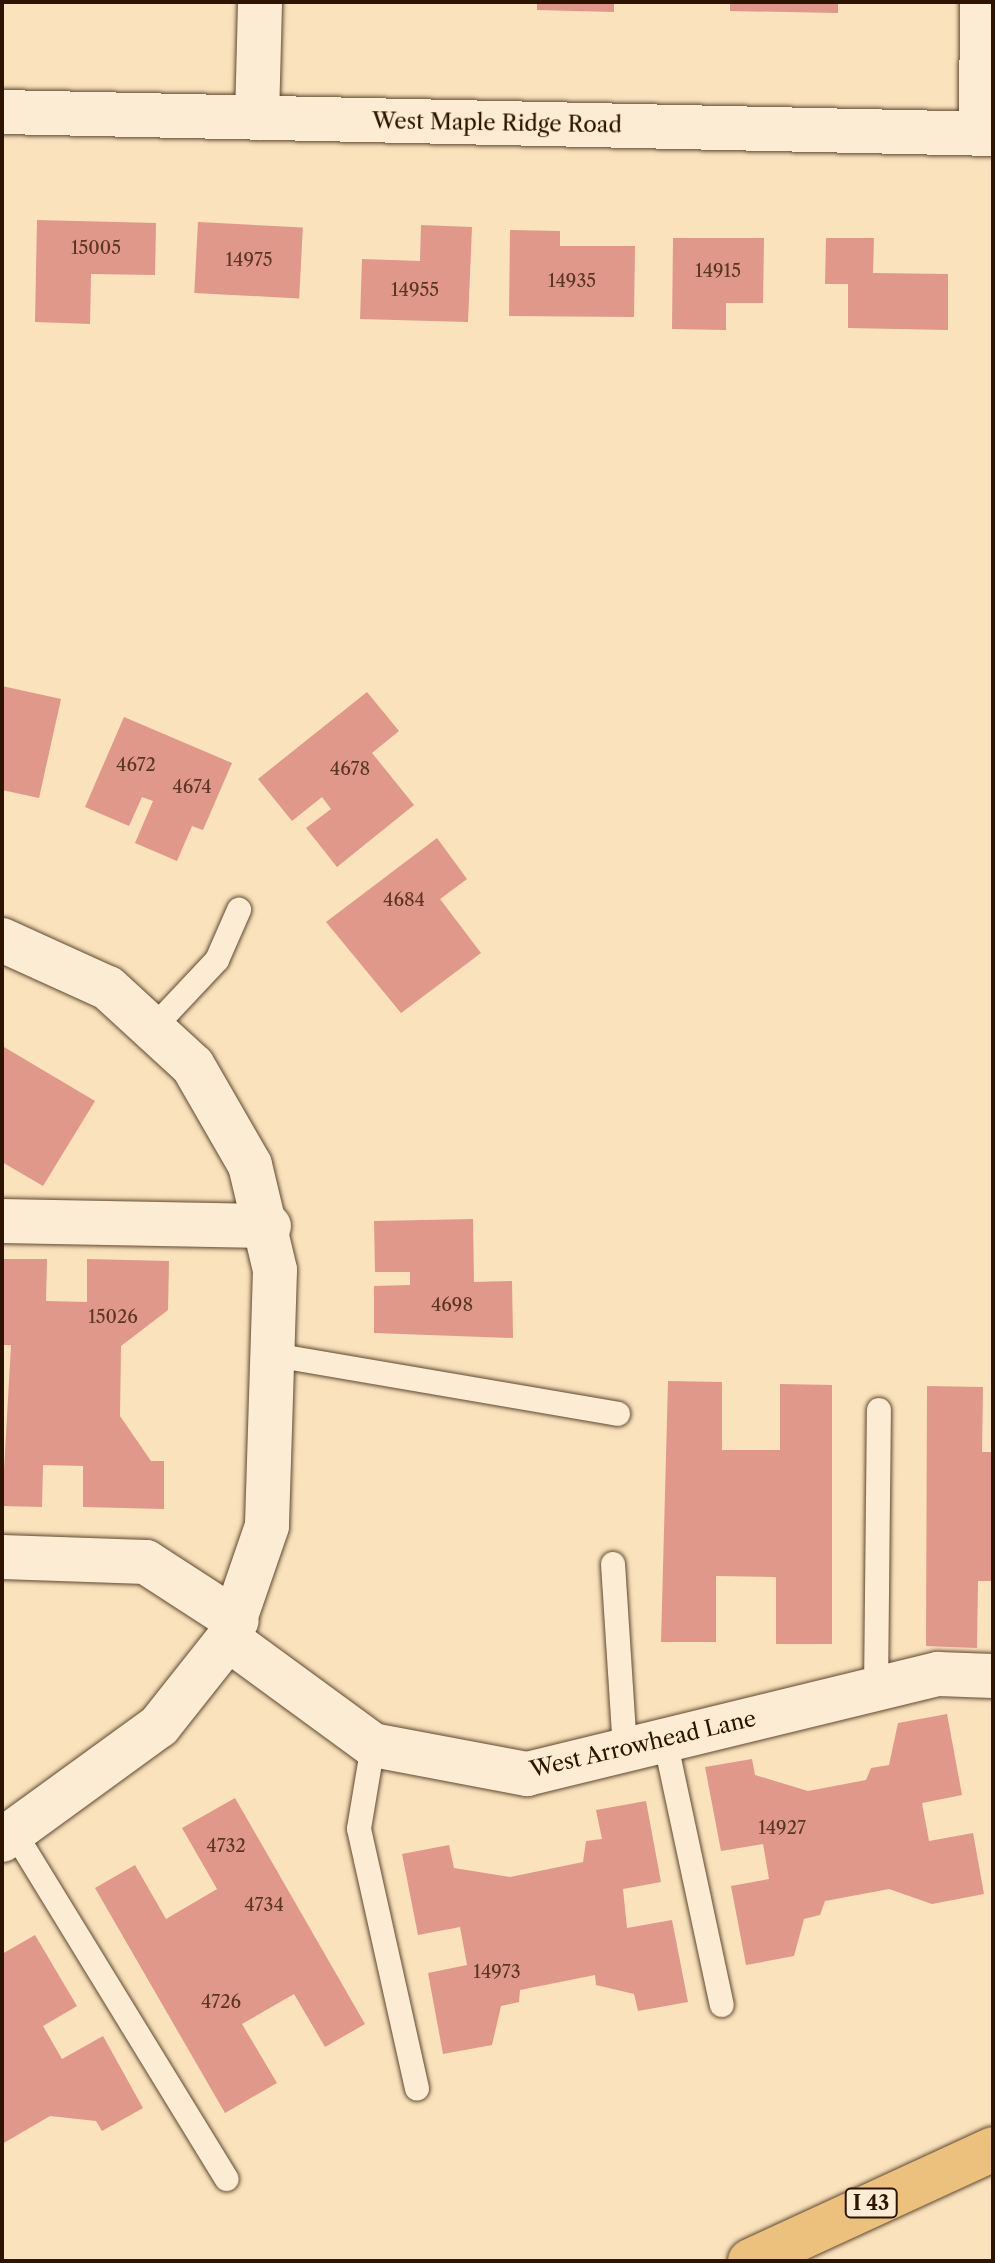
<!DOCTYPE html>
<style>
body{margin:0}
#map{position:relative;width:995px;height:2263px;overflow:hidden;background:#f9e2bc;font-family:"Libre Caslon Text",serif}
div>[style]{position:absolute}
.building>*{inset:0;background:#e0988a;transform-origin:0 0}
.roads{filter:drop-shadow(0 0 2px #60482f) drop-shadow(0 0 2px #60482f)}
.lane>*{height:24px;margin:-12px;padding:0 12px;transform-origin:12px;border-radius:12px;background:#fbecd3}
.street>*{height:44px;margin:-22px;padding:0 22px;transform-origin:22px;border-radius:22px;background:#fbecd3}
.highway>*{height:44px;margin:-22px;padding:0 22px;transform-origin:22px;border-radius:22px;background:#ecc17e}
span{translate:-50% -50%;white-space:nowrap;text-align:center;line-height:1.15;-webkit-text-stroke:7px #fbecd3;paint-order:stroke}
.number-label{font-size:18px;color:#5a3522}
.number-label span{-webkit-text-stroke-width:0}
.shield-label span{padding:2px 6px;background:#fbecd3;border:2px solid;border-radius:6px;-webkit-text-stroke-width:0}
.shield-label{font-size:20px;color:#2d1400;font-weight:700}
.street-label{font-size:22px;color:#2d1400}
.frame{position:absolute;inset:0;border:4px solid #2d1400;pointer-events:none}
</style>
<div id="map">
<div class="building">
<i style="clip-path:polygon(537px 2px,614px 2px,614px 12px,537px 10px)"></i>
<i style="clip-path:polygon(730px 2px,838px 2px,838px 13px,730px 11px)"></i>
<i style="clip-path:polygon(37px 220px,156px 223px,155px 275px,91px 274px,90px 324px,35px 322px)"></i>
<i style="left:198px;top:222px;width:105px;height:71px;rotate:3deg"></i>
<i style="clip-path:polygon(421px 225px,472px 227px,468px 322px,360px 319px,362px 259px,420px 261px)"></i>
<i style="clip-path:polygon(510px 230px,560px 231px,560px 246px,635px 246px,634px 317px,509px 316px)"></i>
<i style="clip-path:polygon(673px 238px,764px 238px,763px 303px,726px 303px,726px 330px,672px 329px)"></i>
<i style="clip-path:polygon(826px 238px,874px 238px,873px 273px,948px 274px,948px 330px,848px 328px,848px 284px,825px 284px)"></i>
<i style="clip-path:polygon(2px 686px,61px 699px,39px 798px,2px 790px)"></i>
<i style="clip-path:polygon(367px 692px,399px 731px,372px 753px,414px 805px,337px 867px,306px 828px,331px 809px,322px 797px,292px 821px,258px 779px)"></i>
<i style="clip-path:polygon(124px 717px,232px 763px,203px 830px,192px 826px,177px 861px,135px 843px,153px 801px,142px 797px,129px 826px,85px 807px)"></i>
<i style="clip-path:polygon(437px 838px,467px 879px,440px 899px,481px 953px,401px 1013px,326px 922px)"></i>
<i style="clip-path:polygon(4px 1047px,95px 1101px,43px 1186px,2px 1162px)"></i>
<i style="clip-path:polygon(473px 1219px,474px 1282px,512px 1281px,513px 1338px,374px 1333px,374px 1286px,410px 1285px,410px 1272px,375px 1272px,374px 1221px)"></i>
<i style="clip-path:polygon(2px 1259px,47px 1259px,46px 1301px,87px 1302px,87px 1259px,169px 1261px,168px 1310px,121px 1346px,120px 1416px,151px 1461px,164px 1461px,164px 1509px,83px 1507px,83px 1466px,43px 1465px,42px 1507px,2px 1506px,11px 1345px,2px 1345px)"></i>
<i style="clip-path:polygon(668px 1381px,722px 1382px,722px 1450px,780px 1450px,780px 1384px,832px 1385px,832px 1644px,776px 1644px,776px 1577px,716px 1576px,716px 1642px,661px 1642px)"></i>
<i style="clip-path:polygon(927px 1386px,983px 1387px,982px 1452px,993px 1452px,993px 1581px,978px 1581px,977px 1648px,926px 1646px)"></i>
<i style="clip-path:polygon(947px 1714px,962px 1795px,922px 1803px,929px 1841px,973px 1833px,984px 1894px,932px 1904px,889px 1889px,825px 1901px,820px 1915px,804px 1919px,794px 1956px,746px 1965px,731px 1886px,769px 1879px,763px 1844px,721px 1851px,705px 1767px,752px 1759px,755px 1775px,808px 1791px,866px 1780px,871px 1768px,889px 1765px,898px 1723px)"></i>
<i style="clip-path:polygon(235px 1798px,365px 2024px,325px 2047px,294px 1994px,242px 2024px,277px 2083px,225px 2113px,95px 1888px,135px 1865px,166px 1919px,217px 1889px,182px 1828px)"></i>
<i style="clip-path:polygon(646px 1801px,661px 1882px,623px 1889px,627px 1928px,672px 1920px,688px 2002px,638px 2011px,634px 1994px,596px 1985px,595px 1975px,520px 1990px,519px 2002px,501px 2006px,492px 2045px,443px 2054px,428px 1973px,467px 1965px,460px 1927px,418px 1935px,402px 1854px,449px 1845px,454px 1868px,510px 1877px,583px 1862px,586px 1841px,602px 1839px,596px 1810px)"></i>
<i style="clip-path:polygon(35px 1935px,77px 2006px,43px 2026px,62px 2059px,103px 2036px,143px 2108px,102px 2131px,96px 2121px,50px 2116px,2px 2144px,2px 1954px)"></i>
</div>
<div class="roads">
<div class="lane">
<i style="left:155px;top:1026px;width:91px;rotate:-46.8deg"></i>
<i style="left:217px;top:960px;width:55px;rotate:-66.3deg"></i>
<i style="left:274px;top:1355px;width:349px;rotate:9.7deg"></i>
<i style="left:613px;top:1564px;width:186px;rotate:86.3deg"></i>
<i style="left:876px;top:1689px;width:279px;rotate:-89.4deg"></i>
<i style="left:665px;top:1740px;width:271px;rotate:77.9deg"></i>
<i style="left:373px;top:1745px;width:85px;rotate:99.5deg"></i>
<i style="left:359px;top:1829px;width:266px;rotate:77.4deg"></i>
<i style="left:14px;top:1832px;width:407px;rotate:58.5deg"></i>
</div>
<div class="street">
<i style="left:2px;top:112px;width:991px;rotate:1.27deg"></i>
<i style="left:257px;top:118px;width:116px;rotate:-88.5deg"></i>
<i style="left:981px;top:134px;width:132px;rotate:-89.6deg"></i>
<i style="left:2px;top:940px;width:116px;rotate:24.4deg"></i>
<i style="left:108px;top:988px;width:115px;rotate:42.5deg"></i>
<i style="left:193px;top:1066px;width:114px;rotate:60.1deg"></i>
<i style="left:250px;top:1165px;width:108px;rotate:76.6deg"></i>
<i style="left:275px;top:1270px;width:256px;rotate:91.8deg"></i>
<i style="left:267px;top:1526px;width:120px;rotate:109deg"></i>
<i style="left:228px;top:1639px;width:111px;rotate:128.4deg"></i>
<i style="left:159px;top:1726px;width:194px;rotate:144deg"></i>
<i style="left:2px;top:1221px;width:267px;rotate:1.1deg"></i>
<i style="left:2px;top:1557px;width:144px;rotate:2deg"></i>
<i style="left:146px;top:1562px;width:108px;rotate:33deg"></i>
<i style="left:228px;top:1639px;width:180px;rotate:36.2deg"></i>
<i style="left:373px;top:1745px;width:157px;rotate:10.7deg"></i>
<i style="left:527px;top:1774px;width:423px;rotate:-13.7deg"></i>
<i style="left:938px;top:1674px;width:55px;rotate:2.1deg"></i>
</div>
<div class="highway">
<i style="left:750px;top:2261px;width:268px;rotate:-24.7deg"></i>
</div>
</div>
<div class="number-label">
<span style="left:96px;top:248px">15005</span>
<span style="left:249px;top:260px">14975</span>
<span style="left:718px;top:271px">14915</span>
<span style="left:572px;top:281px">14935</span>
<span style="left:415px;top:290px">14955</span>
<span style="left:136px;top:765px">4672</span>
<span style="left:350px;top:769px">4678</span>
<span style="left:192px;top:787px">4674</span>
<span style="left:404px;top:900px">4684</span>
<span style="left:452px;top:1305px">4698</span>
<span style="left:113px;top:1317px">15026</span>
<span style="left:782px;top:1828px">14927</span>
<span style="left:226px;top:1846px">4732</span>
<span style="left:264px;top:1905px">4734</span>
<span style="left:497px;top:1972px">14973</span>
<span style="left:221px;top:2002px">4726</span>
</div>
<div class="shield-label">
<span style="left:871px;top:2203px">I 43</span>
</div>
<div class="street-label">
<span style="left:497px;top:123px;rotate:1deg">West Maple Ridge Road</span>
<span style="left:643px;top:1744px;rotate:-13deg">West Arrowhead Lane</span>
</div>
<div class="frame"></div>
</div>
